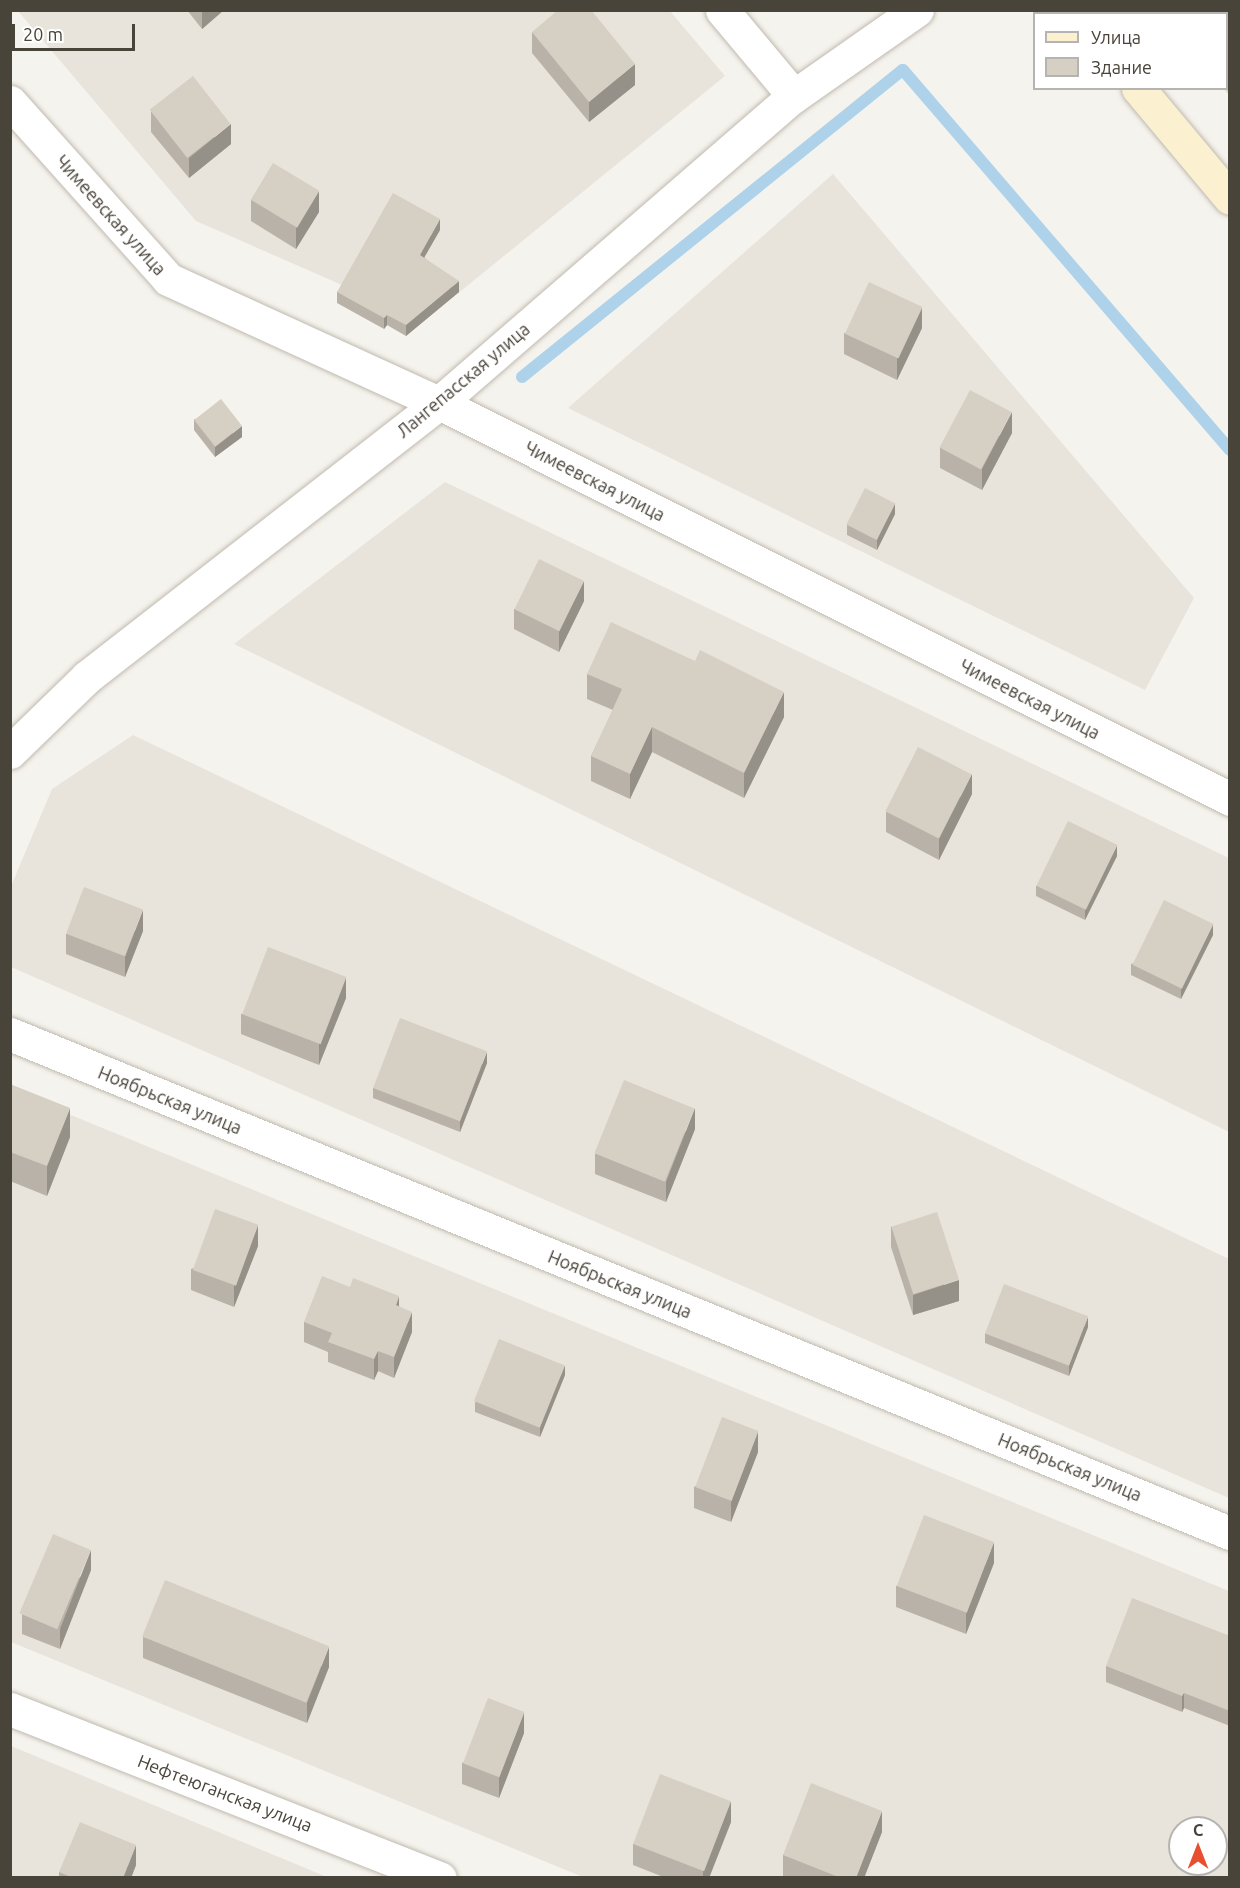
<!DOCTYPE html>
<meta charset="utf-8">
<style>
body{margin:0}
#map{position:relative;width:1240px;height:1888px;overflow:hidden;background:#f5f3ed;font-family:Ubuntu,sans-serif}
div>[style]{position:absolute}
.residential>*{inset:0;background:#e8e4db}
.green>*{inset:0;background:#d1e5b9}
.stream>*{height:12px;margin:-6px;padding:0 6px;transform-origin:6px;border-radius:6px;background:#afd2eb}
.roads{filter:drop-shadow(0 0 2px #c0bab0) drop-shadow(0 0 2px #c0bab0)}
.lane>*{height:20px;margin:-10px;padding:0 10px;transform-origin:10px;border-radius:10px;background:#fff}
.street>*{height:33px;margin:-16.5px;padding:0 16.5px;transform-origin:16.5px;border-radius:16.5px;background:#fff}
.secondary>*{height:33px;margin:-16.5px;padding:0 16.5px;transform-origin:16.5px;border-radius:16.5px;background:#fbf1d1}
.wall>*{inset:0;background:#b8b2a8}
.shaded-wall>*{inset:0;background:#969188}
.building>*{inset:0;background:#d6cfc3;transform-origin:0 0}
span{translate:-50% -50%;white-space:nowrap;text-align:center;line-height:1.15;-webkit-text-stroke:5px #fff;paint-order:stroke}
.street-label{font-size:18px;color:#49443a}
.frame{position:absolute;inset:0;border:12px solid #49443a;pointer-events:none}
.legend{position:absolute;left:1033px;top:12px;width:195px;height:78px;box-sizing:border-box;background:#fff;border:2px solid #b6b4b0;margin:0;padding:8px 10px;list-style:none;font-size:18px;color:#49443a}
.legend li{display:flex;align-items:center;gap:12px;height:30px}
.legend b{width:30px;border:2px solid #b6b4b0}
.north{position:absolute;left:1168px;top:1816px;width:60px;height:60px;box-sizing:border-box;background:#fff;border:2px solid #b6b4b0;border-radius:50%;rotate:0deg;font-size:16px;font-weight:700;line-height:24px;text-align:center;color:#49443a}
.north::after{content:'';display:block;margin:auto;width:21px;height:27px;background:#e84f30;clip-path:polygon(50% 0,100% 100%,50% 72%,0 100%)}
.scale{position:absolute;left:12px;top:24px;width:123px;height:27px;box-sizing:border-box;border:3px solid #49443a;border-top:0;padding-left:8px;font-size:18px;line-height:21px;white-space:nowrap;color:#49443a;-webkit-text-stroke:4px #fff;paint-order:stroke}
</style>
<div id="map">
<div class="residential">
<i style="clip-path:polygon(18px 11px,670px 11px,725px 76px,424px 321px,196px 221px)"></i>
<i style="clip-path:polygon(833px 174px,1194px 598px,1145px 690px,568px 408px)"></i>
<i style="clip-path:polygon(445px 482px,1229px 858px,1229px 1132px,234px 644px)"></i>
<i style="clip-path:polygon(133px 735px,1229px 1259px,1229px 1498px,11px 967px,11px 886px,52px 789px)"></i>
<i style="clip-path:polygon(evenodd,10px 1090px,1229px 1591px,1229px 1877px,583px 1877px,11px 1642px,10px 1090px,1180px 1828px,1216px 1828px,1216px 1864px,1180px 1864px,1180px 1828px)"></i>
<i style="clip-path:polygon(11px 1746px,327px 1877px,11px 1877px)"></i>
</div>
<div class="green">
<i style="clip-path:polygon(1156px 11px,1229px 11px,1229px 95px,1224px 89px,1226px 88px,1226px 14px,1159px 14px)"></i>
</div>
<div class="stream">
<i style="left:522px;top:377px;width:489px;rotate:-38.9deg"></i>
<i style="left:903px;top:70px;width:501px;rotate:49.29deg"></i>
</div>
<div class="roads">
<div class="lane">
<i style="left:1229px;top:10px;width:1px;rotate:45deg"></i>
</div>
<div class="street">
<i style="left:722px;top:10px;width:112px;rotate:50.1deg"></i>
<i style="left:10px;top:102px;width:237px;rotate:48.2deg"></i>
<i style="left:168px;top:279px;width:298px;rotate:24.6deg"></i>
<i style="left:439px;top:403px;width:885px;rotate:26.59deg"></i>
<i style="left:10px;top:752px;width:107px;rotate:-44.2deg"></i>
<i style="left:87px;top:677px;width:446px;rotate:-37.9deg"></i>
<i style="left:439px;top:403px;width:469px;rotate:-40.9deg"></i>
<i style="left:794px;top:96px;width:150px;rotate:-35deg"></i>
<i style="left:10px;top:1034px;width:1318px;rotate:22.25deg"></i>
<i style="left:10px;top:1709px;width:462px;rotate:21.5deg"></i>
</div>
<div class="secondary">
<i style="left:1073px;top:10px;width:4px;rotate:63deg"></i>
<i style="left:1138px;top:88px;width:143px;rotate:50.1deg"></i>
</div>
</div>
<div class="wall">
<i style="clip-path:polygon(187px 10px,224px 10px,202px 29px)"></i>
<i style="clip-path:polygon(532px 32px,635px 85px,589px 122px,532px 53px)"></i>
<i style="clip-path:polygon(151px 111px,231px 144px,189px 178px,151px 132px)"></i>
<i style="clip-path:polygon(251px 200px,319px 212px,296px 249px,251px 221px)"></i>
<i style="clip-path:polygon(440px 230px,424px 257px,459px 292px,406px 336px,387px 325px,384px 329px,337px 303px,337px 292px)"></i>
<i style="clip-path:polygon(922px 328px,897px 380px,844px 354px,844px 333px)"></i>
<i style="clip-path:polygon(194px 419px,242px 437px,215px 457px,194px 430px)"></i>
<i style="clip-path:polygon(1012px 433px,982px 490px,940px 468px,940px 448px)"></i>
<i style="clip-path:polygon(895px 514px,877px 550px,847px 535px,847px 525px)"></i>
<i style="clip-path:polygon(584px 601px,559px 652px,514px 629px,514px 609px)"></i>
<i style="clip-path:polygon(587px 674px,784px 717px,744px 798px,652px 752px,630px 799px,591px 781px,591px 756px,613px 710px,587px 699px)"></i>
<i style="clip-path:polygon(972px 794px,939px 860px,886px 832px,886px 812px)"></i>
<i style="clip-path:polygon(1117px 856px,1085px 920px,1036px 896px,1036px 886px)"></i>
<i style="clip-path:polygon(143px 931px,125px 977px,66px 954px,66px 934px)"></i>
<i style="clip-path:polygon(1213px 935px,1181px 999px,1131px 975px,1131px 964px)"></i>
<i style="clip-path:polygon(346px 998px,319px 1065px,241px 1034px,241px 1014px)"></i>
<i style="clip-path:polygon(487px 1063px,460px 1132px,373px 1098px,373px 1088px)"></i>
<i style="clip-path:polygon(10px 1084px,70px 1137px,47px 1196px,10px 1181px)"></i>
<i style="clip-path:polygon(695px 1129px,666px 1202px,595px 1174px,595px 1154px)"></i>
<i style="clip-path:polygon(891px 1226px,959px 1301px,913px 1315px,891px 1247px)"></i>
<i style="clip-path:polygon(258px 1246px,234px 1307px,191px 1290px,191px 1269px)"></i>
<i style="clip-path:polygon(399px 1306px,412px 1332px,394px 1378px,378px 1371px,374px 1380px,328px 1362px,328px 1352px,304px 1342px,304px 1322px)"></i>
<i style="clip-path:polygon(1088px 1327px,1069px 1376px,985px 1343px,985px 1333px)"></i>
<i style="clip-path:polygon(565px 1375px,540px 1437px,475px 1412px,475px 1402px)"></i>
<i style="clip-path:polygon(758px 1452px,731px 1522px,694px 1508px,694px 1487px)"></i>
<i style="clip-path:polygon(994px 1563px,966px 1634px,896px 1607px,896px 1586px)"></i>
<i style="clip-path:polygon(91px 1570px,60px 1649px,22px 1634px,22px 1614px)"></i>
<i style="clip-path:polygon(1230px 1636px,1230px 1726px,1184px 1708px,1182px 1712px,1106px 1682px,1106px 1666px)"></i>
<i style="clip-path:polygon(143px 1637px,329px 1667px,307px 1723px,143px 1658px)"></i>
<i style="clip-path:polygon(524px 1733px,499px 1798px,462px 1784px,462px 1763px)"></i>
<i style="clip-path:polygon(731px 1822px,709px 1878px,666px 1878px,633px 1865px,633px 1844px)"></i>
<i style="clip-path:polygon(882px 1832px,864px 1878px,788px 1878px,783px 1876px,783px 1855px)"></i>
<i style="clip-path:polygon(136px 1865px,131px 1878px,59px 1878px,59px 1872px)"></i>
</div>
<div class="shaded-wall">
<i style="clip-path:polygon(202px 10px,224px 10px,202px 29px)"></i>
<i style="clip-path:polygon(635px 64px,635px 85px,589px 122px,589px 102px)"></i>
<i style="clip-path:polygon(231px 124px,231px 144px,189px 178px,189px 158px)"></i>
<i style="clip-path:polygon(319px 191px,319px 212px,296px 249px,296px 228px)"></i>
<i style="clip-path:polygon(440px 219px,440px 230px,420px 265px,420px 255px)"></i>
<i style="clip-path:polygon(459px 281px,459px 292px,406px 336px,406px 325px)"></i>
<i style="clip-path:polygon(922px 307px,922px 328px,897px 380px,897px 359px)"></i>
<i style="clip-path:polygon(387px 315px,387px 325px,384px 329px,384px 318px)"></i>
<i style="clip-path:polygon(1012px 412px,1012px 433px,982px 490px,982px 469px)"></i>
<i style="clip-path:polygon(242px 426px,242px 437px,215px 457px,215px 447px)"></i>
<i style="clip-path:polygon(895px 503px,895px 514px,877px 550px,877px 540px)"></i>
<i style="clip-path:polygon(584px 581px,584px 601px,559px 652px,559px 631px)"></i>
<i style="clip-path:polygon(784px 692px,784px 717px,744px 798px,744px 773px)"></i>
<i style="clip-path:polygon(652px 727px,652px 752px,630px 799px,630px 774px)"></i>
<i style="clip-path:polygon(972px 774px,972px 794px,939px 860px,939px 839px)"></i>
<i style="clip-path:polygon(1117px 845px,1117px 856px,1085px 920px,1085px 909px)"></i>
<i style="clip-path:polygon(143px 910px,143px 931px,125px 977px,125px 957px)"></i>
<i style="clip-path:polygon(1213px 924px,1213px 935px,1181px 999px,1181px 989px)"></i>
<i style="clip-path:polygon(346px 977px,346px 998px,319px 1065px,319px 1044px)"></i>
<i style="clip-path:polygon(487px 1052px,487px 1063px,460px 1132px,460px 1121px)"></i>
<i style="clip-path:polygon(70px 1108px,70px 1137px,47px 1196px,47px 1166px)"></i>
<i style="clip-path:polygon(695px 1108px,695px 1129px,666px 1202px,666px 1182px)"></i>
<i style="clip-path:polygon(258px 1225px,258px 1246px,234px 1307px,234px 1286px)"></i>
<i style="clip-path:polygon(959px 1280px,959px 1301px,913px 1315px,913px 1295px)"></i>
<i style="clip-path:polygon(399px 1296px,399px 1316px,396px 1305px)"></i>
<i style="clip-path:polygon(412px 1312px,412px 1332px,394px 1378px,394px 1357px)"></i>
<i style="clip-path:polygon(1088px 1317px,1088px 1327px,1069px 1376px,1069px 1365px)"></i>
<i style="clip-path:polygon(378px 1351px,378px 1371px,374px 1380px,374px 1359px)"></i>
<i style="clip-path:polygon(565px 1365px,565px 1375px,540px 1437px,540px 1427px)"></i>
<i style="clip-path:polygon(758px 1431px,758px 1452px,731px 1522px,731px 1502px)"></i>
<i style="clip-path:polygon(994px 1542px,994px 1563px,966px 1634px,966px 1614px)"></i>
<i style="clip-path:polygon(91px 1550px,91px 1570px,60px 1649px,60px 1629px)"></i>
<i style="clip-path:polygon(329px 1647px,329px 1667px,307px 1723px,307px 1703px)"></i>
<i style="clip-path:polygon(1184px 1693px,1184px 1708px,1182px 1712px,1182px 1696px)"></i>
<i style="clip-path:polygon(524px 1712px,524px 1733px,499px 1798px,499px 1778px)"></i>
<i style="clip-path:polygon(731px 1801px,731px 1822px,709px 1878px,703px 1878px,703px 1871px)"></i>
<i style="clip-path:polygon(882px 1811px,882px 1832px,864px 1878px,856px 1878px)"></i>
<i style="clip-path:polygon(136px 1845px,136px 1865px,131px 1878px,123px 1878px)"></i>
</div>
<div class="building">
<i style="clip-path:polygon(558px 10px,591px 10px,635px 64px,589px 102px,532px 32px)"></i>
<i style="left:193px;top:76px;width:61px;height:55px;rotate:52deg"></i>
<i style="left:273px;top:163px;width:54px;height:43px;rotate:31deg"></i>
<i style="clip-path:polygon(393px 193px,440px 219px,420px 255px,459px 281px,406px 325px,387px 315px,384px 318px,337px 292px)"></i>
<i style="left:869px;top:282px;width:59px;height:57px;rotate:25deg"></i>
<i style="left:970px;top:390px;width:47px;height:65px;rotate:28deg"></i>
<i style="left:221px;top:399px;width:34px;height:34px;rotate:52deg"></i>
<i style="left:865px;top:488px;width:34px;height:41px;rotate:27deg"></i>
<i style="left:539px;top:559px;width:50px;height:56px;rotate:26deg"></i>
<i style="clip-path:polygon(611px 622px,695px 661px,700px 650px,784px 692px,744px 773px,652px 727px,630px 774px,591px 756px,622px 689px,587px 674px)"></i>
<i style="left:918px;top:747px;width:60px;height:72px;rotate:27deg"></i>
<i style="left:1068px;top:821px;width:55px;height:72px;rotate:26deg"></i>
<i style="left:84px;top:887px;width:63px;height:50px;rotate:21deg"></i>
<i style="left:1164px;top:900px;width:55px;height:72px;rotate:26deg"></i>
<i style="left:268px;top:947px;width:84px;height:72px;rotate:21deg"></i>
<i style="left:400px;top:1018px;width:93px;height:75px;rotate:21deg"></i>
<i style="left:624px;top:1080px;width:76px;height:79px;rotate:22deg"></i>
<i style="clip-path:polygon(10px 1084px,70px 1108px,47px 1166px,10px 1152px)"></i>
<i style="left:215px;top:1209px;width:46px;height:65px;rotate:20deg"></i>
<i style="left:937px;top:1212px;width:71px;height:48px;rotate:72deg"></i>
<i style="clip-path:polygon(322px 1276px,350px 1287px,353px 1278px,399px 1296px,396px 1305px,412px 1312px,394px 1357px,378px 1351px,374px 1359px,328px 1342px,332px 1333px,304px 1322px)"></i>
<i style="left:1004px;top:1284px;width:90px;height:53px;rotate:21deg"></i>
<i style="left:499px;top:1339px;width:71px;height:67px;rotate:22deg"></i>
<i style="left:722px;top:1417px;width:39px;height:75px;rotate:21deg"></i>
<i style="left:924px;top:1515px;width:75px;height:76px;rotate:21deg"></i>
<i style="left:53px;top:1534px;width:41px;height:86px;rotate:23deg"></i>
<i style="left:165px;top:1580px;width:177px;height:61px;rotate:22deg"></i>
<i style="clip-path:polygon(1132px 1598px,1230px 1636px,1230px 1711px,1184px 1693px,1182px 1696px,1106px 1666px)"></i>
<i style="left:488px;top:1698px;width:39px;height:70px;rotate:21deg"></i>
<i style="left:660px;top:1774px;width:76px;height:75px;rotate:21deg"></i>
<i style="clip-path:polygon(811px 1783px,882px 1811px,856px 1878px,841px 1878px,783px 1855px)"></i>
<i style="clip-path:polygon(80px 1822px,136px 1845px,123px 1878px,73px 1878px,59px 1872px)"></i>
</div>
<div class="street-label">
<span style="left:111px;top:215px;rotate:48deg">Чимеевская улица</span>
<span style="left:463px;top:380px;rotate:-40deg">Лангепасская улица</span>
<span style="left:595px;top:481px;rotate:27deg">Чимеевская улица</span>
<span style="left:1030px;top:699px;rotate:27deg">Чимеевская улица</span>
<span style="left:170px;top:1100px;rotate:22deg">Ноябрьская улица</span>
<span style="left:620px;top:1284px;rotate:22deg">Ноябрьская улица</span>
<span style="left:1070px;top:1467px;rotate:22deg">Ноябрьская улица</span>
<span style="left:225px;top:1793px;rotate:21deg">Нефтеюганская улица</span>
</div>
<div class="frame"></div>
<ul class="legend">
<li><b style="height:8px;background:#fbf1d1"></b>Улица</li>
<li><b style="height:16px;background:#d6cfc3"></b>Здание</li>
</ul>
<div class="north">С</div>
<div class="scale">20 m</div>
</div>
